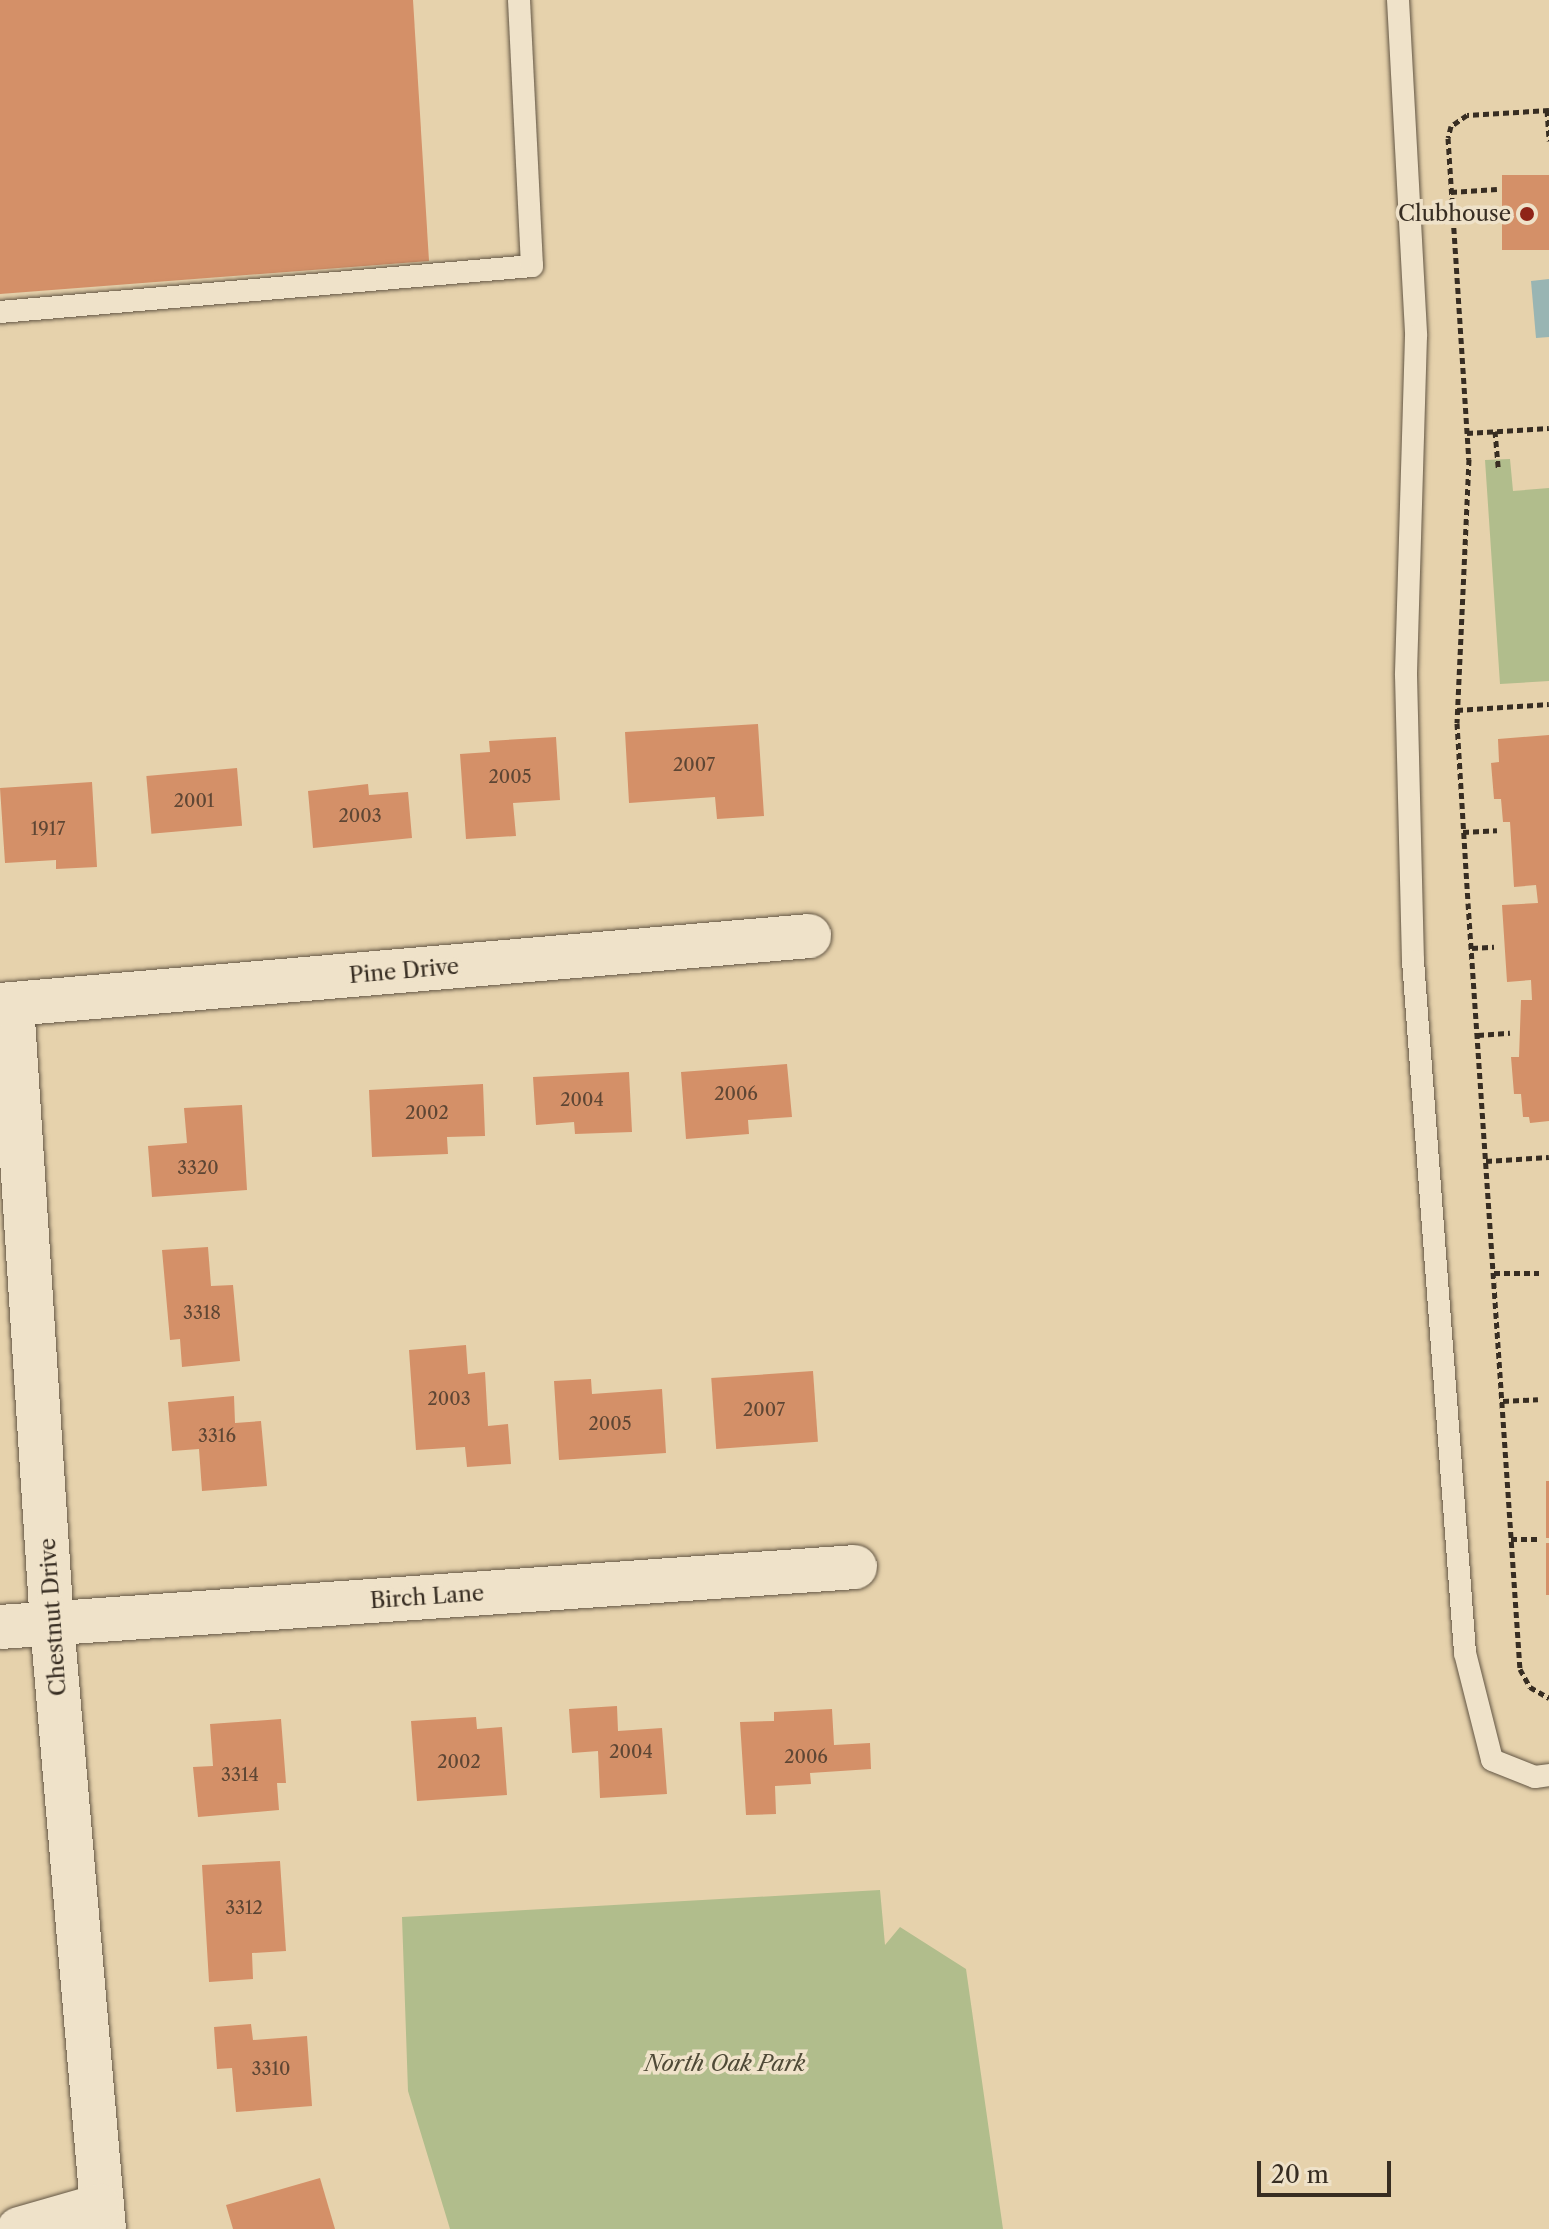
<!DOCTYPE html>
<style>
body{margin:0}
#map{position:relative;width:1549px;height:2229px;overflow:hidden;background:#e6d2ac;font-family:"Libre Caslon Text",serif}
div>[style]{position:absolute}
.green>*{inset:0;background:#b1bd8c}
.water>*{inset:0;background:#99b5b3}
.building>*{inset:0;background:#d49068;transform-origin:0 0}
.path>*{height:5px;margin-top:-2.5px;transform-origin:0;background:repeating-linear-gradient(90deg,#372d22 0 6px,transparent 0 10px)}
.roads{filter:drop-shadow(0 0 2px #635644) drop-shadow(0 0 2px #635644)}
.lane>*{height:22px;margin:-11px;padding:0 11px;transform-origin:11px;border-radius:11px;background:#efe2c9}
.street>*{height:44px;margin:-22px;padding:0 22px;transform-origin:22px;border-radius:22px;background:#efe2c9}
.dots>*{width:22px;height:22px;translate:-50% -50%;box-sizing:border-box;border:4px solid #efe2c9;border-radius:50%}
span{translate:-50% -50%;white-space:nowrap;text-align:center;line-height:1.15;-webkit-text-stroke:7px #efe2c9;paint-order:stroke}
.number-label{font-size:18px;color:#5e4634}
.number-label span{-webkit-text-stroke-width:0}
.poi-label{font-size:22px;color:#372d22}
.right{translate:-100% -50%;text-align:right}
.street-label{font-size:22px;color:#372d22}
.park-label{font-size:22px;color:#4f4a37;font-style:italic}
.scale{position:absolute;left:1257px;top:2161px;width:134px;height:36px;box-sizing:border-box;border:4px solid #372d22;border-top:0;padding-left:10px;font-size:24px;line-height:28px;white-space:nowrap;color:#372d22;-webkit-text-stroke:6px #efe2c9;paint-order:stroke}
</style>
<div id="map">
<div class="green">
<i style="clip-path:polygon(1510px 459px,1513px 491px,1549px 488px,1549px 681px,1500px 684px,1485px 460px)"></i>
<i style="clip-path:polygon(880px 1890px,885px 1945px,900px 1927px,966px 1969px,1003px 2229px,450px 2229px,408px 2091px,402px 1917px)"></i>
</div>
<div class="water">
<i style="clip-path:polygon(1549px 279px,1549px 337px,1536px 338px,1531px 281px)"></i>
</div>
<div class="building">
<i style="clip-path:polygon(0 0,413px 0,429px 261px,0 294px)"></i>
<i style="left:1549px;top:175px;width:75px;height:47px;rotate:90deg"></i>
<i style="clip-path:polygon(758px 724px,764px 816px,717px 819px,715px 797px,629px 803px,625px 732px)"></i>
<i style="clip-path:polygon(1549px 735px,1549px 1121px,1530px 1123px,1529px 1117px,1523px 1117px,1521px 1094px,1514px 1094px,1511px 1057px,1519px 1057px,1521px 1000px,1532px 1000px,1531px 980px,1507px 982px,1502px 905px,1538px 903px,1536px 885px,1514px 887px,1510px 822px,1503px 822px,1501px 799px,1494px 799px,1491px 763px,1499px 762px,1498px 739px)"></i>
<i style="clip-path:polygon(556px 737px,560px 800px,513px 803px,516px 836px,466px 839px,460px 754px,490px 752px,489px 741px)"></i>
<i style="left:237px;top:768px;width:58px;height:91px;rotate:85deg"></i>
<i style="clip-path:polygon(92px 782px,97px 867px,56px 869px,56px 860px,5px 863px,0 788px)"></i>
<i style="clip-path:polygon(368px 784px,369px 795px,408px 792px,412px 838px,313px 848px,308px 791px)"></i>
<i style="clip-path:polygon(787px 1064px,792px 1117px,748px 1120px,749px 1134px,686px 1139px,681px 1072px)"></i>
<i style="clip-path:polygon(629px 1072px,632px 1132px,575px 1134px,574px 1122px,536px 1125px,533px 1077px)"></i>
<i style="clip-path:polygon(483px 1084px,485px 1136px,447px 1137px,448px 1154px,372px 1157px,369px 1090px)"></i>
<i style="clip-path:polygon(242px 1105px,247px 1190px,152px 1197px,148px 1146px,187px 1143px,184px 1108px)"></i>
<i style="clip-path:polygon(208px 1247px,211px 1286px,233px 1285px,240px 1361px,182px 1367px,180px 1339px,170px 1340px,162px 1250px)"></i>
<i style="clip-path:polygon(466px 1345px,468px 1374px,485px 1372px,488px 1426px,508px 1424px,511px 1464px,467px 1467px,465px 1447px,416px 1450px,409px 1350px)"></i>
<i style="left:813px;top:1371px;width:71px;height:102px;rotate:86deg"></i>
<i style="clip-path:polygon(591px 1379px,592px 1394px,662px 1389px,666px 1453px,559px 1460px,554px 1381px)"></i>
<i style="clip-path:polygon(234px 1396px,235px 1423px,261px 1421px,267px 1486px,202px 1491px,199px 1449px,172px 1451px,168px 1402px)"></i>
<i style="left:1546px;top:1481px;width:3px;height:57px"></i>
<i style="left:1546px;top:1543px;width:3px;height:52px"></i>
<i style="clip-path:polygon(617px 1706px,618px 1731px,662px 1728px,667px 1794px,600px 1798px,598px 1751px,572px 1753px,569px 1709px)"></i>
<i style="clip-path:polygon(832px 1709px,834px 1745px,870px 1743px,871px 1769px,810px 1773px,811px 1784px,775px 1786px,776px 1814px,746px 1815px,740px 1722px,774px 1721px,774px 1712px)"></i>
<i style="clip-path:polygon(476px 1717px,477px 1729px,502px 1727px,507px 1795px,417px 1801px,411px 1721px)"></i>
<i style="clip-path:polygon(281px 1719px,286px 1783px,277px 1783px,279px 1810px,198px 1817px,193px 1767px,213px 1766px,210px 1724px)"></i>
<i style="clip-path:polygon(280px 1861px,286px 1951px,252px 1953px,253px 1979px,209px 1982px,202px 1865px)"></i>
<i style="clip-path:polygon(251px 2024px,253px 2040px,307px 2036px,312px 2106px,236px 2112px,232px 2068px,217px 2069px,214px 2027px)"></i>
<i style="clip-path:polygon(320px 2178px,335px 2229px,233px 2229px,226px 2205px)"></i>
</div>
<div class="path">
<i style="left:1547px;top:110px;width:31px;rotate:86deg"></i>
<i style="left:1549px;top:110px;width:82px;rotate:176.5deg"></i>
<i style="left:1467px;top:115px;width:19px;rotate:145deg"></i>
<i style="left:1451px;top:126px;width:12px;rotate:104deg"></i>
<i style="left:1448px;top:138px;width:322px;rotate:86.3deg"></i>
<i style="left:1469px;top:459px;width:264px;rotate:92.6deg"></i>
<i style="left:1457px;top:723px;width:180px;rotate:86.5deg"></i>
<i style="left:1468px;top:903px;width:768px;rotate:86.12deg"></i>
<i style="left:1520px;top:1669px;width:21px;rotate:61deg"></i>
<i style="left:1530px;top:1687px;width:22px;rotate:30deg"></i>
<i style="left:1451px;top:192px;width:46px;rotate:-3.7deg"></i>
<i style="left:1495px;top:431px;width:37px;rotate:85deg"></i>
<i style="left:1467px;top:433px;width:82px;rotate:-3.5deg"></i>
<i style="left:1457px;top:710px;width:92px;rotate:-3.7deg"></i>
<i style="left:1463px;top:832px;width:34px;rotate:-3deg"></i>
<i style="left:1472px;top:948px;width:22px;rotate:-3deg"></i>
<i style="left:1478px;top:1035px;width:32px;rotate:-4deg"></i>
<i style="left:1486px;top:1161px;width:63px;rotate:-3.6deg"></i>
<i style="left:1494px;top:1273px;width:45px"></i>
<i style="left:1503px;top:1401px;width:35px;rotate:-3deg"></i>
<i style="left:1511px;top:1539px;width:26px"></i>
</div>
<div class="roads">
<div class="lane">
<i style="left:1398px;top:0;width:336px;rotate:86.9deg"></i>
<i style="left:1416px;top:336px;width:339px;rotate:91.7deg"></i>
<i style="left:1406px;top:675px;width:286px;rotate:88.6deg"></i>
<i style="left:1413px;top:961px;width:694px;rotate:85.7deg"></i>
<i style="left:1465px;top:1653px;width:110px;rotate:75.8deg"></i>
<i style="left:1492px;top:1760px;width:46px;rotate:21.6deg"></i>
<i style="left:1535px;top:1777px;width:14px;rotate:-8deg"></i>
<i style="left:0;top:312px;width:534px;rotate:-4.94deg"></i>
<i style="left:532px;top:266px;width:266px;rotate:-92.8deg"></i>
</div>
<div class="street">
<i style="left:12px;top:1004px;width:621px;rotate:86.31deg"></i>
<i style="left:52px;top:1624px;width:607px;rotate:85.09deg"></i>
<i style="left:0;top:1005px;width:812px;rotate:-4.87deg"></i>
<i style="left:0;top:1627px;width:857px;rotate:-4.01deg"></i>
<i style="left:19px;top:2229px;width:83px;rotate:-16deg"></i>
</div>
</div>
<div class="dots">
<i style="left:1527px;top:214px;background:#8f2418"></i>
</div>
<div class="number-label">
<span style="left:694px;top:765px">2007</span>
<span style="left:510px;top:777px">2005</span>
<span style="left:194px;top:801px">2001</span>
<span style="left:360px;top:816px">2003</span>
<span style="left:48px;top:829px">1917</span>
<span style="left:736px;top:1094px">2006</span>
<span style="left:582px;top:1100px">2004</span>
<span style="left:427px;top:1113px">2002</span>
<span style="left:198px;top:1168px">3320</span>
<span style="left:202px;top:1313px">3318</span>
<span style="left:449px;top:1399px">2003</span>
<span style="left:764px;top:1410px">2007</span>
<span style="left:610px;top:1424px">2005</span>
<span style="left:217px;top:1436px">3316</span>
<span style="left:631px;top:1752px">2004</span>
<span style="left:806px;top:1757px">2006</span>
<span style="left:459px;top:1762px">2002</span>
<span style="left:240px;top:1775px">3314</span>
<span style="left:244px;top:1908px">3312</span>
<span style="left:271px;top:2069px">3310</span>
</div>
<div class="poi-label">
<span class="right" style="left:1511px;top:214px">Clubhouse</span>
</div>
<div class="street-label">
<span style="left:404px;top:971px;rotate:-5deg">Pine Drive</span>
<span style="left:427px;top:1597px;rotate:-4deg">Birch Lane</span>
<span style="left:53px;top:1617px;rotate:-94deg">Chestnut Drive</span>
</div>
<div class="park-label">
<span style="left:725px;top:2064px">North Oak Park</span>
</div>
<div class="scale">20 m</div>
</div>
